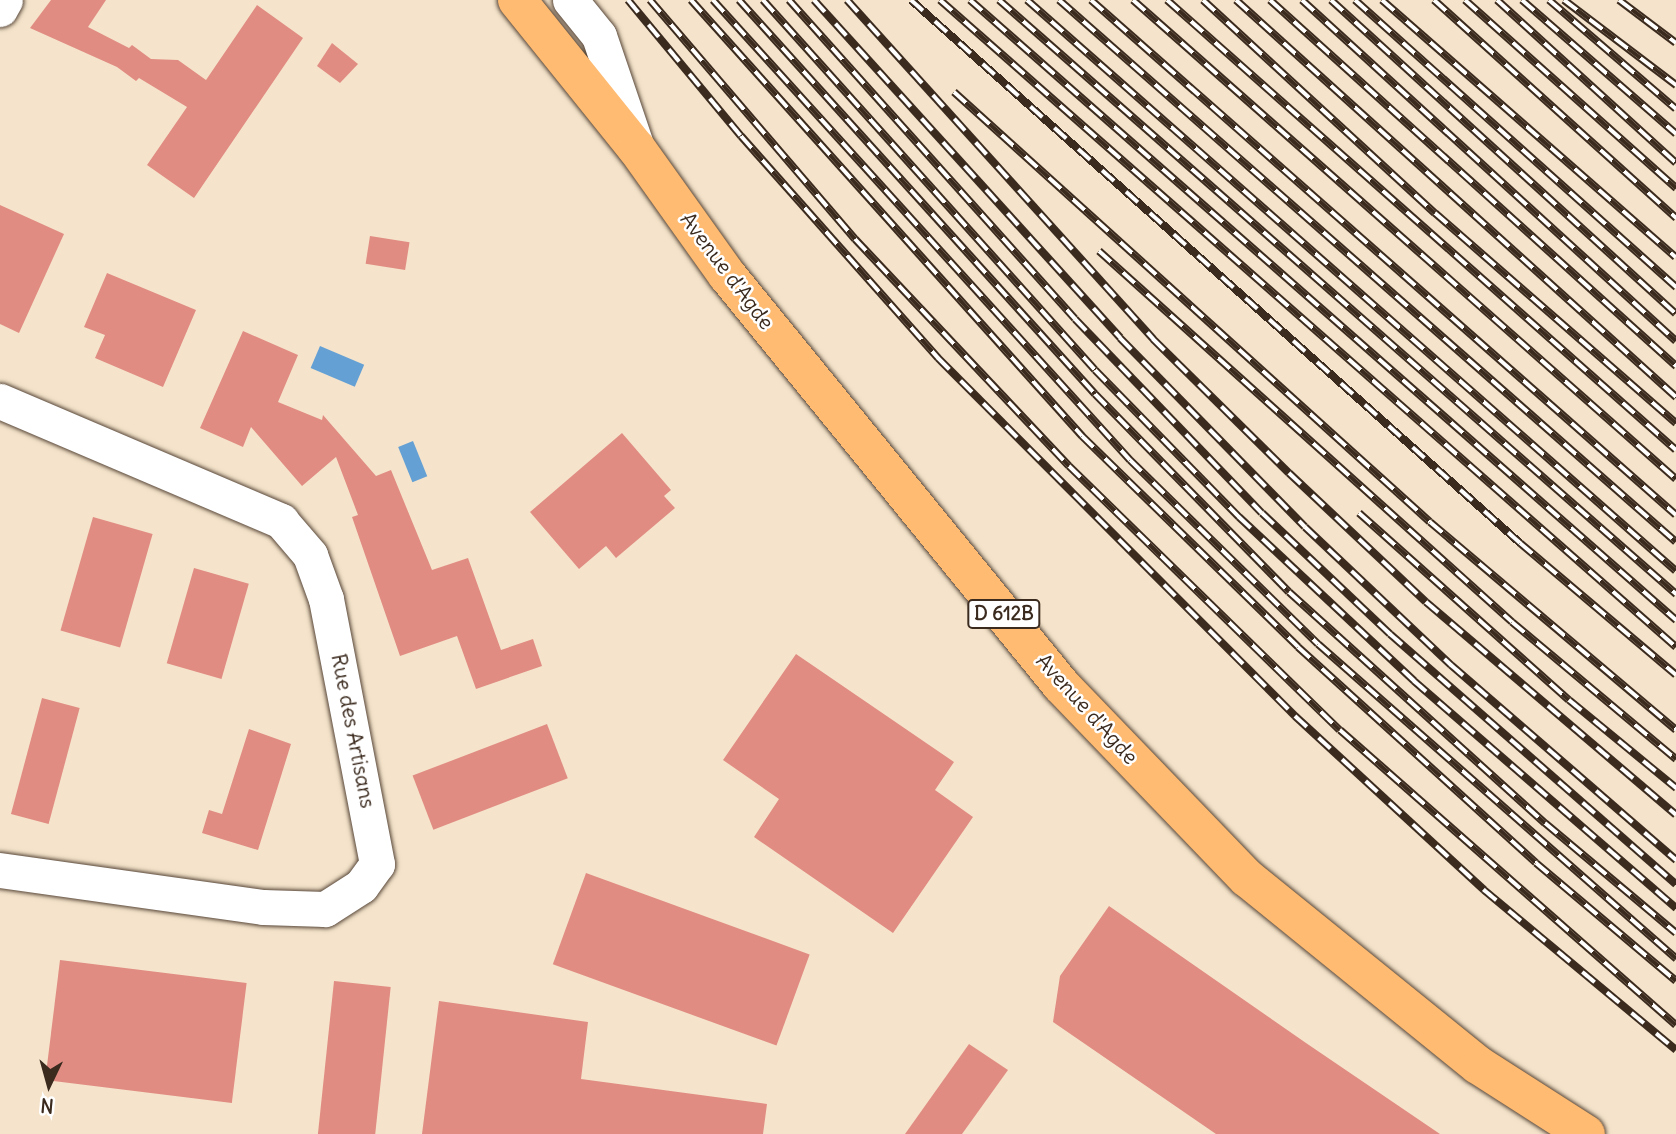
<!DOCTYPE html>
<style>
body{margin:0}
#map{position:relative;width:1676px;height:1134px;overflow:hidden;background:#f5e4cb;font-family:Delius,sans-serif}
div>[style]{position:absolute}
.water>*{inset:0;background:#65a0d5;transform-origin:0 0}
.building>*{inset:0;background:#e18c82;transform-origin:0 0}
.roads{filter:drop-shadow(0 0 2px #574638) drop-shadow(0 0 2px #574638)}
.minor>*{height:35px;margin:-17.5px;padding:0 17.5px;transform-origin:17.5px;border-radius:17.5px;background:#fff}
.primary>*{height:38px;margin:-19px;padding:0 19px;transform-origin:19px;border-radius:19px;background:#ffbb71}
.rail>*{height:8px;margin-top:-4px;transform-origin:0;background:repeating-linear-gradient(90deg,#fff 0 16px,#3b2a1e 0 32px);box-sizing:border-box;border-block:2px solid #3b2a1e}
span{translate:-50% -50%;white-space:nowrap;text-align:center;line-height:1.15;-webkit-text-stroke:5px #fff;paint-order:stroke}
.shield-label span{padding:2px 5px;background:#fff;border:2px solid;border-radius:5px;-webkit-text-stroke-width:0}
.shield-label{font-size:19px;color:#3b2a1e;font-weight:700}
.street-label{font-size:21px;color:#3b2a1e}
.north{position:absolute;left:14px;top:1050px;width:70px;height:70px;-webkit-text-stroke:5px #fff;paint-order:stroke;rotate:185deg;font-size:19px;font-weight:700;line-height:28px;text-align:center;color:#3b2a1e}
.north::after{content:'';display:block;margin:auto;width:24px;height:32px;background:#3b2a1e;clip-path:polygon(50% 0,100% 100%,50% 72%,0 100%)}
</style>
<div id="map">
<div class="water">
<i style="left:320px;top:346px;width:48px;height:24px;rotate:23deg"></i>
<i style="left:413px;top:441px;width:38px;height:16px;rotate:68deg"></i>
</div>
<div class="building">
<i style="clip-path:polygon(51px 0,106px 0,88px 27px,129px 48px,132px 45px,151px 59px,178px 60px,206px 80px,257px 5px,303px 38px,194px 198px,147px 165px,187px 107px,139px 78px,136px 81px,117px 67px,30px 28px)"></i>
<i style="clip-path:polygon(332px 43px,358px 64px,340px 83px,317px 66px)"></i>
<i style="clip-path:polygon(0 205px,64px 234px,19px 333px,0 324px)"></i>
<i style="left:370px;top:236px;width:40px;height:28px;rotate:9deg"></i>
<i style="clip-path:polygon(107px 273px,196px 310px,163px 387px,95px 358px,105px 335px,84px 327px)"></i>
<i style="clip-path:polygon(243px 331px,298px 355px,278px 402px,322px 420px,323px 415px,376px 476px,391px 470px,432px 570px,468px 558px,501px 650px,533px 639px,542px 666px,476px 689px,457px 636px,400px 656px,352px 517px,358px 515px,336px 457px,302px 486px,251px 427px,243px 447px,200px 428px)"></i>
<i style="clip-path:polygon(622px 433px,671px 490px,664px 496px,675px 508px,616px 558px,606px 546px,579px 569px,530px 512px)"></i>
<i style="left:93px;top:517px;width:62px;height:118px;rotate:16deg"></i>
<i style="left:194px;top:568px;width:57px;height:99px;rotate:16deg"></i>
<i style="clip-path:polygon(796px 654px,954px 762px,935px 790px,973px 817px,893px 933px,754px 837px,779px 799px,723px 760px)"></i>
<i style="left:42px;top:698px;width:39px;height:120px;rotate:15deg"></i>
<i style="left:547px;top:724px;width:58px;height:144px;rotate:69deg"></i>
<i style="clip-path:polygon(249px 729px,291px 744px,258px 850px,202px 833px,209px 810px,222px 814px)"></i>
<i style="left:586px;top:873px;width:238px;height:97px;rotate:20deg"></i>
<i style="clip-path:polygon(1109px 906px,1306px 1043px,1440px 1134px,1216px 1134px,1053px 1022px,1060px 976px)"></i>
<i style="left:60px;top:960px;width:188px;height:121px;rotate:7deg"></i>
<i style="left:334px;top:981px;width:57px;height:154px;rotate:6deg"></i>
<i style="clip-path:polygon(439px 1001px,588px 1022px,581px 1079px,767px 1104px,763px 1134px,422px 1134px)"></i>
<i style="clip-path:polygon(969px 1044px,1008px 1070px,962px 1134px,905px 1134px)"></i>
</div>
<div class="roads">
<div class="minor">
<i style="left:570px;top:0;width:46px;rotate:51.1deg"></i>
<i style="left:599px;top:36px;width:112px;rotate:71.2deg"></i>
<i style="left:0;top:9px;width:10px;rotate:-61deg"></i>
<i style="left:0;top:401px;width:306px;rotate:23.1deg"></i>
<i style="left:281px;top:521px;width:45px;rotate:49.5deg"></i>
<i style="left:310px;top:555px;width:47px;rotate:70deg"></i>
<i style="left:326px;top:599px;width:270px;rotate:79.1deg"></i>
<i style="left:377px;top:864px;width:27px;rotate:126deg"></i>
<i style="left:361px;top:886px;width:43px;rotate:147.4deg"></i>
<i style="left:325px;top:909px;width:62px;rotate:-178.2deg"></i>
<i style="left:263px;top:907px;width:266px;rotate:-172deg"></i>
</div>
<div class="primary">
<i style="left:517px;top:0;width:191px;rotate:51.2deg"></i>
<i style="left:637px;top:149px;width:155px;rotate:54.5deg"></i>
<i style="left:727px;top:275px;width:529px;rotate:50.83deg"></i>
<i style="left:1061px;top:685px;width:268px;rotate:46.1deg"></i>
<i style="left:1247px;top:878px;width:297px;rotate:39deg"></i>
<i style="left:1478px;top:1065px;width:128px;rotate:32.6deg"></i>
</div>
</div>
<div class="rail">
<i style="left:628px;top:0;width:177px;rotate:50.3deg"></i>
<i style="left:741px;top:136px;width:297px;rotate:48.4deg"></i>
<i style="left:938px;top:358px;width:506px;rotate:45.08deg"></i>
<i style="left:1295px;top:716px;width:257px;rotate:42.6deg"></i>
<i style="left:1484px;top:890px;width:250px;rotate:39.8deg"></i>
<i style="left:650px;top:0;width:315px;rotate:49.4deg"></i>
<i style="left:855px;top:239px;width:312px;rotate:46.7deg"></i>
<i style="left:1069px;top:466px;width:378px;rotate:44.3deg"></i>
<i style="left:1340px;top:730px;width:447px;rotate:41.3deg"></i>
<i style="left:691px;top:0;width:586px;rotate:48.11deg"></i>
<i style="left:1082px;top:436px;width:302px;rotate:44.3deg"></i>
<i style="left:1298px;top:647px;width:321px;rotate:42.2deg"></i>
<i style="left:1536px;top:863px;width:183px;rotate:40.1deg"></i>
<i style="left:713px;top:0;width:621px;rotate:47.81deg"></i>
<i style="left:1130px;top:460px;width:263px;rotate:44.4deg"></i>
<i style="left:1318px;top:644px;width:477px;rotate:41.3deg"></i>
<i style="left:739px;top:0;width:531px;rotate:47.9deg"></i>
<i style="left:1095px;top:394px;width:277px;rotate:45.6deg"></i>
<i style="left:1289px;top:592px;width:345px;rotate:42.1deg"></i>
<i style="left:1545px;top:823px;width:171px;rotate:40deg"></i>
<i style="left:763px;top:0;width:497px;rotate:48.1deg"></i>
<i style="left:1095px;top:370px;width:206px;rotate:45.6deg"></i>
<i style="left:1239px;top:517px;width:240px;rotate:43.1deg"></i>
<i style="left:1414px;top:681px;width:347px;rotate:40.9deg"></i>
<i style="left:789px;top:0;width:428px;rotate:48.1deg"></i>
<i style="left:1075px;top:319px;width:269px;rotate:46.1deg"></i>
<i style="left:1262px;top:513px;width:176px;rotate:43.4deg"></i>
<i style="left:1390px;top:634px;width:380px;rotate:41.2deg"></i>
<i style="left:814px;top:0;width:456px;rotate:47.8deg"></i>
<i style="left:1120px;top:338px;width:264px;rotate:45.6deg"></i>
<i style="left:1305px;top:527px;width:201px;rotate:43.4deg"></i>
<i style="left:1451px;top:665px;width:298px;rotate:40.9deg"></i>
<i style="left:847px;top:0;width:457px;rotate:47.9deg"></i>
<i style="left:1153px;top:339px;width:191px;rotate:44.6deg"></i>
<i style="left:1289px;top:473px;width:188px;rotate:43.3deg"></i>
<i style="left:1426px;top:602px;width:328px;rotate:40.4deg"></i>
<i style="left:911px;top:0;width:816px;rotate:41.72deg"></i>
<i style="left:1520px;top:543px;width:204px;rotate:40.2deg"></i>
<i style="left:940px;top:0;width:980px;rotate:41.32deg"></i>
<i style="left:970px;top:0;width:940px;rotate:41.29deg"></i>
<i style="left:999px;top:0;width:901px;rotate:41.26deg"></i>
<i style="left:1027px;top:0;width:864px;rotate:41.34deg"></i>
<i style="left:1059px;top:0;width:821px;rotate:41.3deg"></i>
<i style="left:1091px;top:0;width:779px;rotate:41.36deg"></i>
<i style="left:1133px;top:0;width:724px;rotate:41.42deg"></i>
<i style="left:1167px;top:0;width:679px;rotate:41.48deg"></i>
<i style="left:1203px;top:0;width:315px;rotate:42.6deg"></i>
<i style="left:1435px;top:213px;width:320px;rotate:41.1deg"></i>
<i style="left:1236px;top:0;width:593px;rotate:42.06deg"></i>
<i style="left:1270px;top:0;width:547px;rotate:42.03deg"></i>
<i style="left:1302px;top:0;width:506px;rotate:42.36deg"></i>
<i style="left:1331px;top:0;width:466px;rotate:42.3deg"></i>
<i style="left:1355px;top:0;width:431px;rotate:41.8deg"></i>
<i style="left:1382px;top:0;width:390px;rotate:41.2deg"></i>
<i style="left:1434px;top:0;width:326px;rotate:42deg"></i>
<i style="left:1465px;top:0;width:283px;rotate:41.7deg"></i>
<i style="left:1497px;top:0;width:242px;rotate:42.3deg"></i>
<i style="left:1522px;top:0;width:204px;rotate:41deg"></i>
<i style="left:1549px;top:0;width:167px;rotate:40.6deg"></i>
<i style="left:1564px;top:0;width:141px;rotate:37.2deg"></i>
<i style="left:1619px;top:0;width:71px;rotate:37deg"></i>
<i style="left:954px;top:92px;width:641px;rotate:42.09deg"></i>
<i style="left:1430px;top:522px;width:322px;rotate:40.2deg"></i>
<i style="left:1099px;top:251px;width:555px;rotate:41.93deg"></i>
<i style="left:1512px;top:622px;width:214px;rotate:39.9deg"></i>
<i style="left:1359px;top:513px;width:281px;rotate:41.7deg"></i>
<i style="left:1569px;top:700px;width:139px;rotate:39.4deg"></i>
</div>
<div class="shield-label">
<span style="left:1004px;top:614px">D 612B</span>
</div>
<div class="street-label">
<span style="left:727px;top:271px;rotate:53deg">Avenue d'Agde</span>
<span style="left:1087px;top:709px;rotate:48deg">Avenue d'Agde</span>
<span style="left:353px;top:731px;rotate:79deg">Rue des Artisans</span>
</div>
<div class="north">N</div>
</div>
